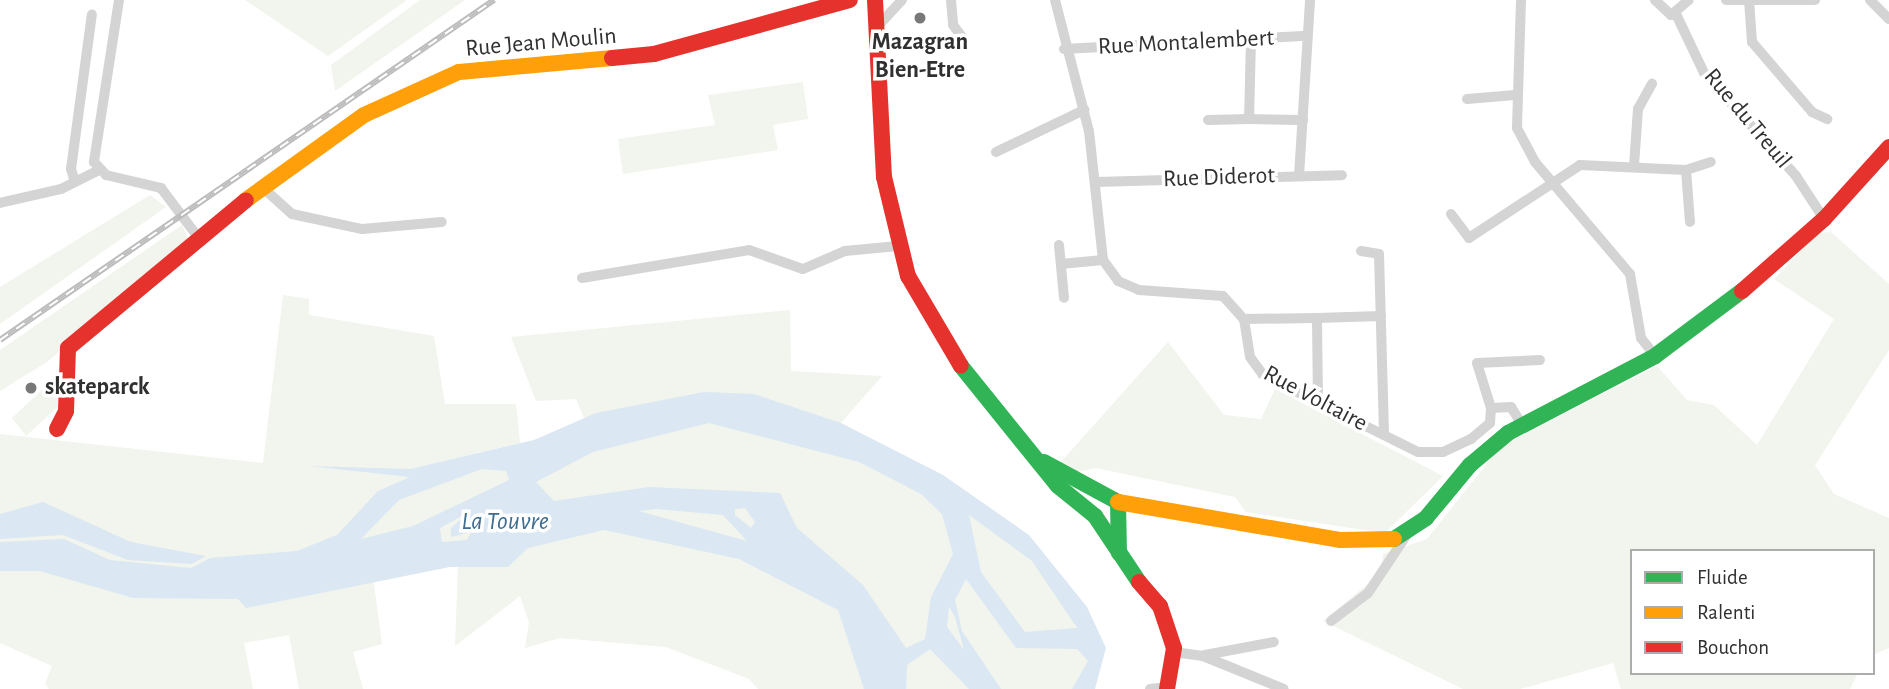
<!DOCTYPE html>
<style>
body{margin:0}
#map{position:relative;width:1889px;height:689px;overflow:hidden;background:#fff;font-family:"Alegreya Sans",sans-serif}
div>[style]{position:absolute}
.green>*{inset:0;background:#f1f5ed}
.water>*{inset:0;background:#dbe7f2}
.street>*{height:10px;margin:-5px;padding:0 5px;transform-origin:5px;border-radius:5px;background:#d4d4d4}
.fast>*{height:16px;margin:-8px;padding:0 8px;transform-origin:8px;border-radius:8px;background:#30b455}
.slow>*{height:16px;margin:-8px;padding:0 8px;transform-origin:8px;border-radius:8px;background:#ff9f0a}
.jam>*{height:16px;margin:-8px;padding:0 8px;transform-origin:8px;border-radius:8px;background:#e5322d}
.rail>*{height:6px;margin-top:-3px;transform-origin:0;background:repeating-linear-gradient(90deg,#fff 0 10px,#bcbcbc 0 20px);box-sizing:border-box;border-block:2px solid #bcbcbc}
.dots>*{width:19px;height:19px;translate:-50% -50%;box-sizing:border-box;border:4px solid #fff;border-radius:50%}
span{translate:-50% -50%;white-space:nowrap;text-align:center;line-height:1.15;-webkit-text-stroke:7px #fff;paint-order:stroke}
.street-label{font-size:24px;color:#303030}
.poi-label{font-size:24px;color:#303030;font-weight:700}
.left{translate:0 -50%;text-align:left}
.water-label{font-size:26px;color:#3f6d90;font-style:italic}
.legend{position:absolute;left:1630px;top:549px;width:245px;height:126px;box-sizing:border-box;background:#fff;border:2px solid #acacac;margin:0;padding:9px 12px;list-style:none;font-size:21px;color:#303030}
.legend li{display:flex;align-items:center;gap:14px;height:35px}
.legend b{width:35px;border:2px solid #acacac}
</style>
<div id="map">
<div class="green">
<i style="clip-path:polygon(245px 0,407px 0,328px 56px)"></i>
<i style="clip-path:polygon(420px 0,465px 0,335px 91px,331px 65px)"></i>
<i style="clip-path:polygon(803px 82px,808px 119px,773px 125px,778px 150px,623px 174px,618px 139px,715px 125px,708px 95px)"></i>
<i style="clip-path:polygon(150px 195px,166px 207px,0 324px,0 287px)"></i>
<i style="clip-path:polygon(182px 225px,189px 241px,47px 362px,0 391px,0 350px)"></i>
<i style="clip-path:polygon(1831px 232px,1889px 284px,1889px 350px,1815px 465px,1834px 494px,1889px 518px,1889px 648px,1873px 655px,1873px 551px,1632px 551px,1632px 673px,1858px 673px,1850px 689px,1621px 689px,1613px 663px,1520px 689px,1463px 689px,1323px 621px,1381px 573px,1383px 554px,1427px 539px,1500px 447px,1657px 366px,1687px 400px,1714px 405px,1757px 445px,1834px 319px,1774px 279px,1818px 233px)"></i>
<i style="clip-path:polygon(283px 295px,309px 299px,309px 315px,434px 336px,445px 404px,516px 404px,520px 443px,410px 469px,363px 470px,416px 474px,588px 428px,576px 399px,536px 401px,511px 337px,790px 310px,791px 371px,882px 376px,841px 423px,1013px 535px,1045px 567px,1092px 659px,1089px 689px,758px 689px,749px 679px,666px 647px,560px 638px,525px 648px,529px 622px,520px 596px,455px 646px,458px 563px,373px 577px,382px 644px,353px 652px,363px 689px,299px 689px,289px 635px,244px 643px,253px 689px,49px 689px,45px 684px,52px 666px,0 643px,0 434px,263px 463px)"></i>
<i style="clip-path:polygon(1168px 342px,1224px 415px,1261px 419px,1275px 389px,1443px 476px,1385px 533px,1246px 512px,1235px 497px,1096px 468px,1078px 472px,1060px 463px)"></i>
<i style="clip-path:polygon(50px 382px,60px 405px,26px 436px,12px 418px)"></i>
</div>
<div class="water">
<i style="clip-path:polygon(evenodd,704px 392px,754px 394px,841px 423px,943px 475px,1029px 535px,1087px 607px,1106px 648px,1095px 689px,1072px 689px,1088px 661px,1077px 649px,1016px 648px,966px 579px,955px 600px,962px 631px,1001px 689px,969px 689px,930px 649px,907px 665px,906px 689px,864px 689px,838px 610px,739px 559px,604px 530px,528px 548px,508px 567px,450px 567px,246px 608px,238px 599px,133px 598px,40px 571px,0 571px,0 542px,64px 539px,110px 560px,191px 568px,210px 558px,297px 551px,337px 535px,378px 491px,410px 477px,308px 466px,410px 469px,534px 440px,596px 413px,704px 392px,709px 423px,859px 462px,921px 494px,942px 514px,953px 554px,931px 597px,925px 639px,906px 648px,863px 585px,797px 528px,780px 493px,649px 487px,554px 501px,536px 482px,593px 452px,709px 423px,704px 392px,482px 469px,506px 471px,509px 480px,413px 526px,361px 539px,399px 500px,482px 469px,704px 392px,745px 508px,755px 522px,751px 528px,735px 515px,735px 509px,745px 508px,704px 392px,656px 509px,723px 515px,747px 541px,639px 511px,656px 509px,704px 392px,469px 512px,451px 528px,451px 537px,471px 532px,467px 540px,442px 542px,440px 528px,469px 512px,704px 392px,969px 515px,1032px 561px,1077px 628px,1025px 632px,981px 572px,969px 515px,704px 392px,949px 606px,955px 617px,964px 650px,947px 627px,949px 606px)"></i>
<i style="clip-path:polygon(43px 502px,131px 542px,206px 556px,192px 564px,128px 560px,63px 535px,0 539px,0 514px)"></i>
</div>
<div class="street">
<i style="left:119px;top:0;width:164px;rotate:98.8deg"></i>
<i style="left:94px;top:162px;width:18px;rotate:47deg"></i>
<i style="left:106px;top:175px;width:57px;rotate:13.3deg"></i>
<i style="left:161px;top:188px;width:66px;rotate:53deg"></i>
<i style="left:951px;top:0;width:25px;rotate:85deg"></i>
<i style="left:953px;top:25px;width:20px;rotate:53deg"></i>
<i style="left:1055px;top:0;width:135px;rotate:75.5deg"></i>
<i style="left:1089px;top:131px;width:130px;rotate:83.8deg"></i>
<i style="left:1103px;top:260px;width:26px;rotate:54deg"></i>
<i style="left:1118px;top:281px;width:23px;rotate:23deg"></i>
<i style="left:1139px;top:290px;width:84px;rotate:4.1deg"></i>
<i style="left:1223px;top:296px;width:31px;rotate:48deg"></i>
<i style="left:1244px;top:319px;width:38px;rotate:81deg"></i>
<i style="left:1250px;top:357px;width:22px;rotate:54deg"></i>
<i style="left:1263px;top:375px;width:173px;rotate:26.4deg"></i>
<i style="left:1418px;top:452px;width:25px"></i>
<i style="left:1443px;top:452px;width:31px;rotate:-25deg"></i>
<i style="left:1471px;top:439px;width:25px;rotate:-40deg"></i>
<i style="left:1490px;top:423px;width:15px;rotate:-86deg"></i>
<i style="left:1491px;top:408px;width:20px;rotate:-3deg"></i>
<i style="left:1511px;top:407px;width:22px;rotate:58deg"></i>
<i style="left:1521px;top:0;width:128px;rotate:91.8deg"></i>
<i style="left:1517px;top:128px;width:38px;rotate:62deg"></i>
<i style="left:1535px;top:162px;width:147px;rotate:49.7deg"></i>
<i style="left:1630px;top:274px;width:65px;rotate:80.2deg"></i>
<i style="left:1641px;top:338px;width:23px;rotate:52deg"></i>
<i style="left:1655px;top:0;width:22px;rotate:43deg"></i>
<i style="left:1671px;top:15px;width:23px;rotate:-40deg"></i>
<i style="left:1726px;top:0;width:89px"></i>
<i style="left:1749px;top:0;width:42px;rotate:85.9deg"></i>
<i style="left:1752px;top:42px;width:92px;rotate:49.4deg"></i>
<i style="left:1812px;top:112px;width:17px;rotate:25deg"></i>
<i style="left:1870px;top:0;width:27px;rotate:45deg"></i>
<i style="left:1676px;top:14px;width:65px;rotate:64.6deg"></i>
<i style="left:1704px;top:73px;width:138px;rotate:48.2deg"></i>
<i style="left:1796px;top:176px;width:51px;rotate:56.9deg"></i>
<i style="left:876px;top:28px;width:38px;rotate:-47deg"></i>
<i style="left:1251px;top:39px;width:80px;rotate:91.4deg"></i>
<i style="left:1249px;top:119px;width:54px;rotate:1.1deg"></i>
<i style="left:1064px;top:49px;width:243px;rotate:-3.1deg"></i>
<i style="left:1467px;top:99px;width:48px;rotate:-4.8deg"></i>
<i style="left:1208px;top:120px;width:41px;rotate:-1.4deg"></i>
<i style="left:996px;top:152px;width:98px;rotate:-25.5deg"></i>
<i style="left:1634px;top:166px;width:57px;rotate:-86deg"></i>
<i style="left:1638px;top:109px;width:29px;rotate:-61deg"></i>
<i style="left:1686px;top:170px;width:52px;rotate:85.6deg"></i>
<i style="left:1299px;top:176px;width:176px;rotate:-86.4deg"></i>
<i style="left:75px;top:182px;width:14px;rotate:-107deg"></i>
<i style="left:71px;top:169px;width:156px;rotate:-82.3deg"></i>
<i style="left:1096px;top:182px;width:246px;rotate:-1.6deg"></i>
<i style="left:262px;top:187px;width:40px;rotate:42deg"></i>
<i style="left:292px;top:214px;width:72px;rotate:12.1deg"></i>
<i style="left:362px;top:229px;width:80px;rotate:-5deg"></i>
<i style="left:0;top:203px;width:63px;rotate:-12.9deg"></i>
<i style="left:61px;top:189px;width:42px;rotate:-26.6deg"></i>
<i style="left:1451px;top:214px;width:30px;rotate:53deg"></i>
<i style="left:1469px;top:238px;width:133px;rotate:-33.3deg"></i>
<i style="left:1580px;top:165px;width:106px;rotate:2.7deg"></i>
<i style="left:1686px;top:170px;width:26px;rotate:-18deg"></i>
<i style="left:1059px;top:245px;width:53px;rotate:84.6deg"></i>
<i style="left:1361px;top:251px;width:18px;rotate:9deg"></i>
<i style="left:1379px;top:254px;width:181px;rotate:88.4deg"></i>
<i style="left:1061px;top:264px;width:42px;rotate:-5.4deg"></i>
<i style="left:582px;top:278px;width:169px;rotate:-9.5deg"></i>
<i style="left:749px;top:250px;width:57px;rotate:19.4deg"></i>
<i style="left:803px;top:269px;width:46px;rotate:-23.2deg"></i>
<i style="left:845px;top:251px;width:53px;rotate:-5.4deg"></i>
<i style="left:1244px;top:319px;width:73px;rotate:-0.8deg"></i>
<i style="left:1318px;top:402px;width:84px;rotate:-90.7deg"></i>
<i style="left:1317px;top:318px;width:64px;rotate:-1.8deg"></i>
<i style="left:1491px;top:408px;width:47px;rotate:-107.3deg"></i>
<i style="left:1477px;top:363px;width:63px;rotate:-2.7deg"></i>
<i style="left:1331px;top:621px;width:46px;rotate:-37.1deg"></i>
<i style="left:1368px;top:593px;width:72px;rotate:-56.3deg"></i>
<i style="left:1174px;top:652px;width:29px;rotate:8deg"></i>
<i style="left:1203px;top:656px;width:87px;rotate:22.2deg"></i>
<i style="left:1205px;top:655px;width:70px;rotate:-10.7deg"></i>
<i style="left:1150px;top:689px;width:17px;rotate:-7deg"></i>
</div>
<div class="fast">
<i style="left:961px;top:366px;width:154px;rotate:51.1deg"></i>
<i style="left:1058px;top:486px;width:48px;rotate:39deg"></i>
<i style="left:1095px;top:516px;width:79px;rotate:56.3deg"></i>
<i style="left:1044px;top:462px;width:84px;rotate:28.4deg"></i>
<i style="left:1118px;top:502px;width:51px;rotate:88.9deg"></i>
<i style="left:1394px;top:539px;width:38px;rotate:-33deg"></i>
<i style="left:1426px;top:518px;width:69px;rotate:-50.3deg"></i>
<i style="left:1470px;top:465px;width:50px;rotate:-40.1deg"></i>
<i style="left:1508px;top:433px;width:166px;rotate:-27.6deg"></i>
<i style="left:1655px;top:356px;width:109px;rotate:-36.8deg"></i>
</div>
<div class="slow">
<i style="left:246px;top:200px;width:145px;rotate:-35.8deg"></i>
<i style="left:364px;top:115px;width:104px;rotate:-24.4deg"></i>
<i style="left:459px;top:72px;width:154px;rotate:-5.2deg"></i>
<i style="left:1118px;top:502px;width:226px;rotate:9.7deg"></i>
<i style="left:1341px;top:540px;width:53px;rotate:-1.1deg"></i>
</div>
<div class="jam">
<i style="left:875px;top:0;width:177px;rotate:87.1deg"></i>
<i style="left:884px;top:177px;width:102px;rotate:76.4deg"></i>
<i style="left:908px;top:276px;width:104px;rotate:59.5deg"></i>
<i style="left:612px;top:58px;width:42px;rotate:-5.4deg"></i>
<i style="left:654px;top:54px;width:203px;rotate:-15.4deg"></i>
<i style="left:1742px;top:291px;width:109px;rotate:-41.3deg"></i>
<i style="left:1824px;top:219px;width:97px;rotate:-47.9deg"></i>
<i style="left:57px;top:429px;width:20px;rotate:-63deg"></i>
<i style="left:66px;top:411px;width:63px;rotate:-88.2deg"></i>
<i style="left:68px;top:348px;width:231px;rotate:-39.7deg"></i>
<i style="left:1139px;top:582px;width:32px;rotate:49deg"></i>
<i style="left:1160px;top:606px;width:44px;rotate:71.6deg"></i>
<i style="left:1174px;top:648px;width:42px;rotate:99.7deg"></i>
</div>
<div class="rail">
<i style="left:0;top:340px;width:600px;rotate:-34.54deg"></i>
</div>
<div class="dots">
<i style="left:920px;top:18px;background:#787878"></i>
<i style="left:31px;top:388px;background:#787878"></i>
</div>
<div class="street-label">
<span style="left:541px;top:43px;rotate:-5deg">Rue Jean Moulin</span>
<span style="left:1186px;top:43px;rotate:-3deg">Rue Montalembert</span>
<span style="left:1747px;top:119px;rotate:50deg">Rue du Treuil</span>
<span style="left:1219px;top:178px;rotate:-2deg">Rue Diderot</span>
<span style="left:1315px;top:399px;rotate:28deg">Rue Voltaire</span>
</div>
<div class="poi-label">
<span style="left:920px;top:57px">Mazagran<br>Bien-Etre</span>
<span class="left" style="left:45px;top:388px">skateparck</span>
</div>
<div class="water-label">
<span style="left:505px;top:522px">La Touvre</span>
</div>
<ul class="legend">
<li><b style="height:9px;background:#30b455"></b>Fluide</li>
<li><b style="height:9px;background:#ff9f0a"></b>Ralenti</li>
<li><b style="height:9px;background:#e5322d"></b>Bouchon</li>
</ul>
</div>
